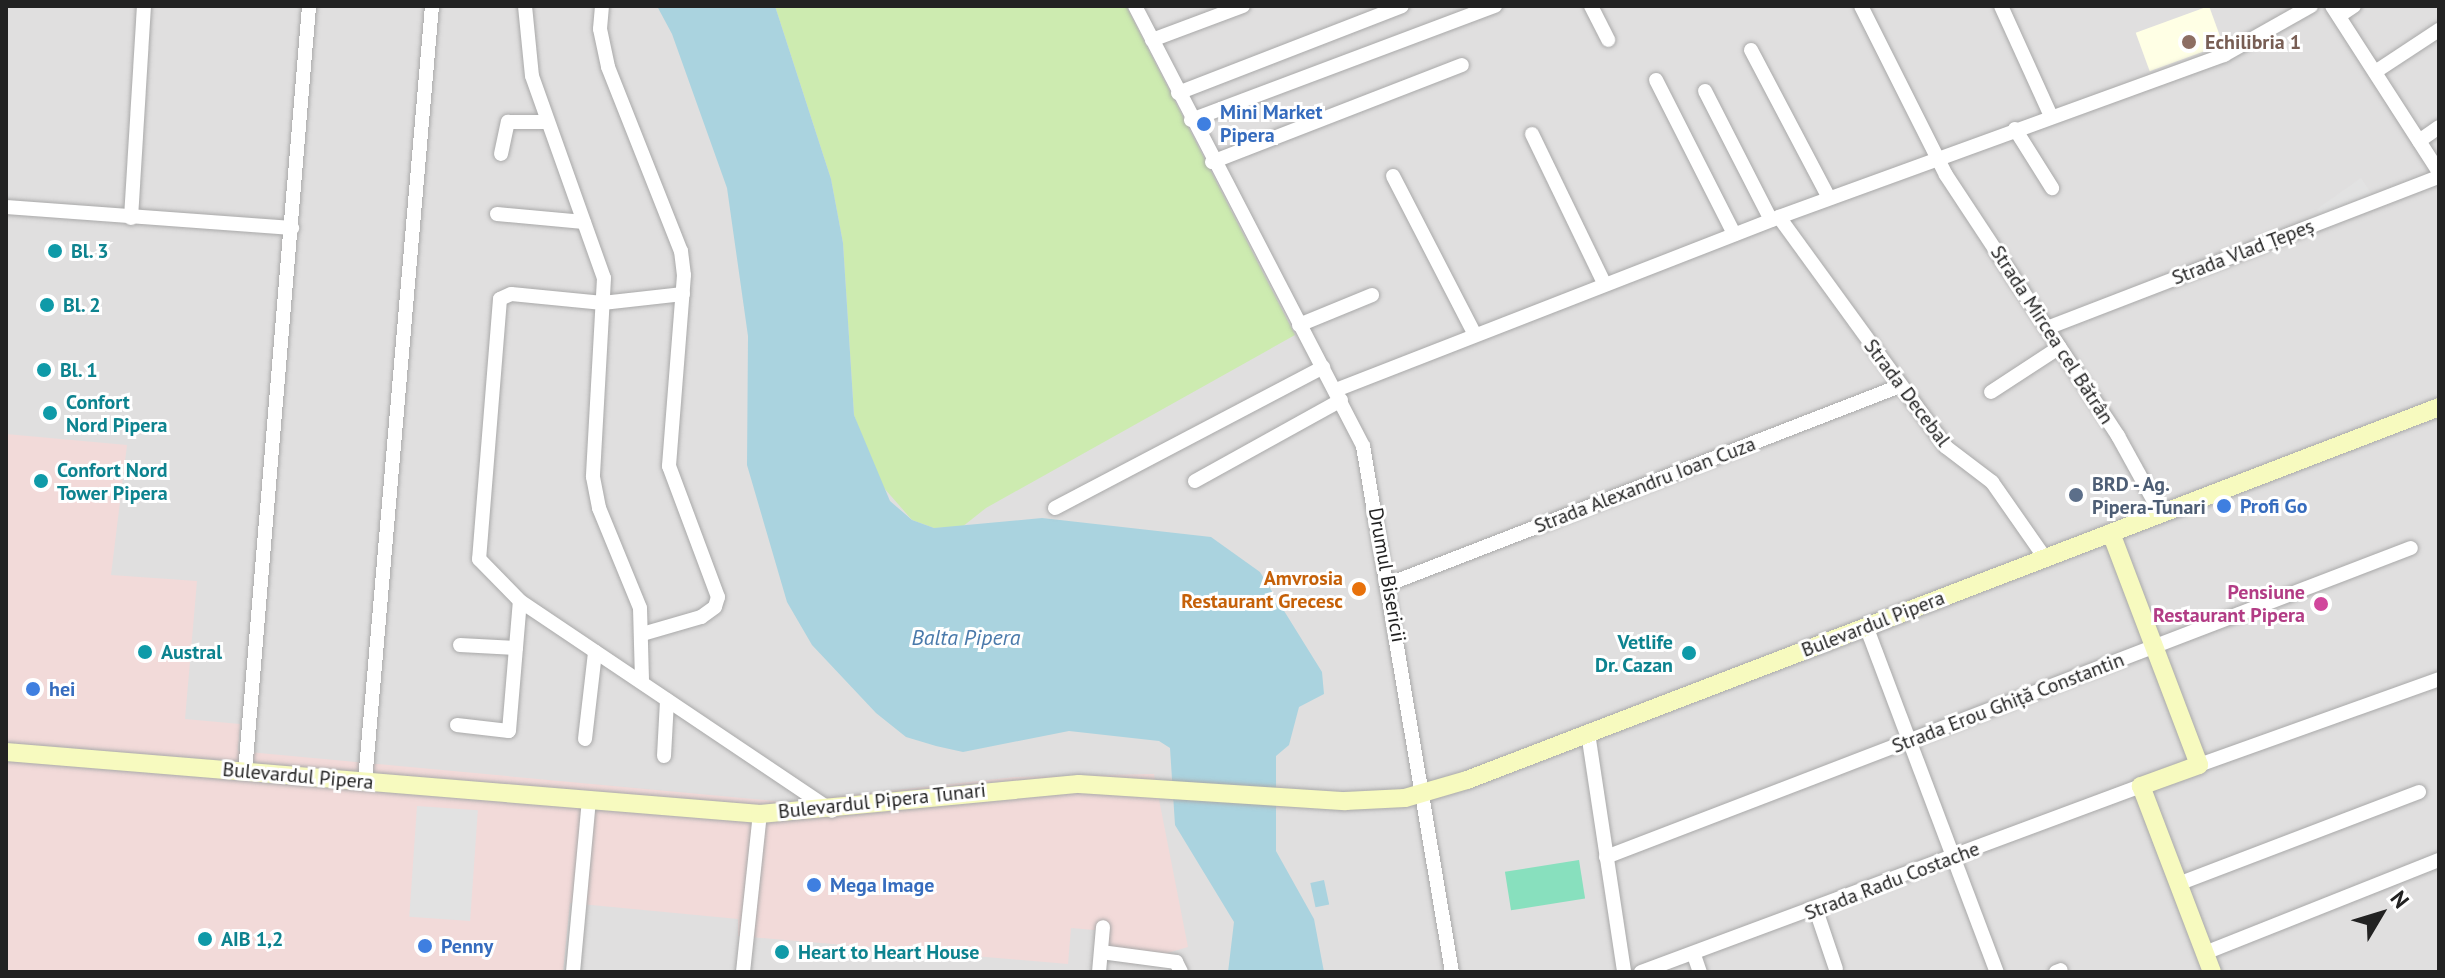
<!DOCTYPE html>
<meta charset="utf-8">
<style>
body{margin:0}
#map{position:relative;width:2445px;height:978px;overflow:hidden;background:#f2efe9;font-family:"PT Sans",sans-serif}
div>[style]{position:absolute}
.residential>*{inset:0;background:#e0dfdf;transform-origin:0 0}
.commercial>*{inset:0;background:#f2dad9}
.education>*{inset:0;background:#ffffe5;transform-origin:0 0}
.grass>*{inset:0;background:#cdebb0}
.pitch>*{inset:0;background:#88e0be;transform-origin:0 0}
.parking>*{inset:0;background:#e2e2e2;transform-origin:0 0}
.water>*{inset:0;background:#aad3df;transform-origin:0 0}
.roads{filter:drop-shadow(0 0 2px #a9a9a9) drop-shadow(0 0 2px #a9a9a9)}
.street>*{height:14px;margin:-7px;padding:0 7px;transform-origin:7px;border-radius:7px;background:#fff}
.secondary>*{height:18px;margin:-9px;padding:0 9px;transform-origin:9px;border-radius:9px;background:#f7fabf}
.dots>*{width:22px;height:22px;translate:-50% -50%;box-sizing:border-box;border:4px solid #fff;border-radius:50%}
span{translate:-50% -50%;white-space:nowrap;text-align:center;line-height:1.15;-webkit-text-stroke:6px #fff;paint-order:stroke}
.education-label{font-size:20px;color:#785e54;font-weight:700}
.left{translate:0 -50%;text-align:left}
.shop-label{font-size:20px;color:#366cbe;font-weight:700}
.culture-label{font-size:20px;color:#0d838f;font-weight:700}
.right{translate:-100% -50%;text-align:right}
.street-label{font-size:20px;color:#222}
.service-label{font-size:20px;color:#4e5e75;font-weight:700}
.food-label{font-size:20px;color:#c56008;font-weight:700}
.hotel-label{font-size:20px;color:#b23c85;font-weight:700}
.water-label{font-size:22px;color:#4a7aab;font-style:italic}
.frame{position:absolute;inset:0;border:8px solid #222;pointer-events:none}
.north{position:absolute;left:2341px;top:874px;width:80px;height:80px;-webkit-text-stroke:6px #fff;paint-order:stroke;rotate:52deg;font-size:22px;font-weight:700;line-height:32px;text-align:center;color:#222}
.north::after{content:'';display:block;margin:auto;width:28px;height:36px;background:#222;clip-path:polygon(50% 0,100% 100%,50% 72%,0 100%)}
</style>
<div id="map">
<div class="residential">
<i style="left:6px;top:6px;width:2433px;height:966px"></i>
</div>
<div class="commercial">
<i style="clip-path:polygon(6px 434px,127px 445px,111px 575px,197px 581px,185px 719px,240px 724px,238px 751px,786px 802px,1015px 777px,1154px 774px,1188px 947px,1130px 964px,1105px 949px,1106px 931px,1071px 928px,1068px 964px,738px 936px,738px 919px,570px 903px,563px 972px,6px 972px)"></i>
</div>
<div class="education">
<i style="left:2209px;top:6px;width:41px;height:78px;rotate:70deg"></i>
</div>
<div class="grass">
<i style="clip-path:polygon(775px 6px,1126px 6px,1295px 335px,986px 508px,962px 527px,934px 528px,912px 520px,877px 480px,854px 415px,843px 243px,831px 179px)"></i>
</div>
<div class="pitch">
<i style="left:1579px;top:860px;width:39px;height:75px;rotate:81deg"></i>
</div>
<div class="parking">
<i style="clip-path:polygon(2361px 178px,2376px 201px,2323px 222px,2317px 209px)"></i>
<i style="left:417px;top:806px;width:61px;height:111px;rotate:4deg"></i>
</div>
<div class="water">
<i style="clip-path:polygon(657px 6px,775px 6px,831px 179px,843px 243px,854px 415px,890px 501px,912px 520px,934px 528px,1042px 518px,1211px 537px,1260px 572px,1322px 672px,1324px 694px,1299px 707px,1289px 745px,1276px 756px,1276px 851px,1314px 919px,1324px 972px,1228px 972px,1234px 922px,1175px 825px,1170px 748px,1159px 741px,1069px 731px,963px 752px,936px 746px,906px 737px,876px 713px,812px 645px,787px 602px,747px 465px,748px 336px,727px 188px,672px 34px)"></i>
<i style="left:1324px;top:880px;width:25px;height:14px;rotate:78deg"></i>
</div>
<div class="roads">
<div class="street">
<i style="left:525px;top:6px;width:70px;rotate:84.3deg"></i>
<i style="left:532px;top:76px;width:214px;rotate:70.4deg"></i>
<i style="left:604px;top:278px;width:199px;rotate:93.2deg"></i>
<i style="left:593px;top:477px;width:32px;rotate:79deg"></i>
<i style="left:599px;top:508px;width:108px;rotate:67.7deg"></i>
<i style="left:640px;top:608px;width:72px;rotate:88.4deg"></i>
<i style="left:602px;top:6px;width:23px;rotate:95deg"></i>
<i style="left:600px;top:29px;width:39px;rotate:78deg"></i>
<i style="left:608px;top:67px;width:198px;rotate:68.4deg"></i>
<i style="left:681px;top:251px;width:24px;rotate:83deg"></i>
<i style="left:684px;top:275px;width:192px;rotate:94.5deg"></i>
<i style="left:669px;top:466px;width:140px;rotate:69.5deg"></i>
<i style="left:718px;top:597px;width:10px;rotate:107deg"></i>
<i style="left:715px;top:607px;width:17px;rotate:144deg"></i>
<i style="left:701px;top:617px;width:61px;rotate:163.9deg"></i>
<i style="left:1135px;top:6px;width:496px;rotate:62.6deg"></i>
<i style="left:1363px;top:446px;width:533px;rotate:80.4deg"></i>
<i style="left:1591px;top:6px;width:38px;rotate:63deg"></i>
<i style="left:1861px;top:6px;width:189px;rotate:63.3deg"></i>
<i style="left:1946px;top:175px;width:313px;rotate:56.6deg"></i>
<i style="left:2118px;top:436px;width:89px;rotate:61.1deg"></i>
<i style="left:2001px;top:6px;width:121px;rotate:65.6deg"></i>
<i style="left:2332px;top:6px;width:197px;rotate:57.2deg"></i>
<i style="left:2339px;top:16px;width:18px;rotate:-34deg"></i>
<i style="left:1152px;top:40px;width:97px;rotate:-20.5deg"></i>
<i style="left:1751px;top:50px;width:167px;rotate:62.2deg"></i>
<i style="left:2375px;top:72px;width:77px;rotate:-33.3deg"></i>
<i style="left:1656px;top:80px;width:173px;rotate:63.1deg"></i>
<i style="left:1705px;top:91px;width:145px;rotate:62.9deg"></i>
<i style="left:1178px;top:93px;width:240px;rotate:-21.2deg"></i>
<i style="left:1191px;top:120px;width:325px;rotate:-20.6deg"></i>
<i style="left:2015px;top:129px;width:70px;rotate:57.9deg"></i>
<i style="left:1532px;top:134px;width:165px;rotate:64.2deg"></i>
<i style="left:2419px;top:141px;width:24px;rotate:-35deg"></i>
<i style="left:501px;top:154px;width:33px;rotate:-78deg"></i>
<i style="left:508px;top:122px;width:39px"></i>
<i style="left:1212px;top:162px;width:268px;rotate:-21.2deg"></i>
<i style="left:1393px;top:176px;width:177px;rotate:62.7deg"></i>
<i style="left:6px;top:207px;width:287px;rotate:4.2deg"></i>
<i style="left:497px;top:214px;width:87px;rotate:5.3deg"></i>
<i style="left:1779px;top:217px;width:284px;rotate:54deg"></i>
<i style="left:1946px;top:447px;width:58px;rotate:37.3deg"></i>
<i style="left:1992px;top:482px;width:93px;rotate:55.1deg"></i>
<i style="left:131px;top:218px;width:212px;rotate:-86.5deg"></i>
<i style="left:683px;top:294px;width:81px;rotate:173.6deg"></i>
<i style="left:603px;top:303px;width:92px;rotate:-174.4deg"></i>
<i style="left:511px;top:294px;width:12px;rotate:156deg"></i>
<i style="left:500px;top:299px;width:261px;rotate:94.6deg"></i>
<i style="left:479px;top:559px;width:59px;rotate:45.7deg"></i>
<i style="left:520px;top:601px;width:376px;rotate:33.9deg"></i>
<i style="left:1299px;top:325px;width:79px;rotate:-22.3deg"></i>
<i style="left:2047px;top:328px;width:420px;rotate:-21.1deg"></i>
<i style="left:1336px;top:390px;width:476px;rotate:-21.3deg"></i>
<i style="left:1779px;top:217px;width:474px;rotate:-20deg"></i>
<i style="left:2224px;top:55px;width:100px;rotate:-29.4deg"></i>
<i style="left:1991px;top:392px;width:82px;rotate:-33.1deg"></i>
<i style="left:1195px;top:481px;width:167px;rotate:-29deg"></i>
<i style="left:1055px;top:508px;width:303px;rotate:-27.7deg"></i>
<i style="left:1389px;top:584px;width:548px;rotate:-21.18deg"></i>
<i style="left:1866px;top:626px;width:370px;rotate:69.3deg"></i>
<i style="left:460px;top:645px;width:56px;rotate:3.1deg"></i>
<i style="left:457px;top:725px;width:52px;rotate:6.6deg"></i>
<i style="left:509px;top:731px;width:130px;rotate:-85.2deg"></i>
<i style="left:1588px;top:733px;width:242px;rotate:81.4deg"></i>
<i style="left:585px;top:739px;width:88px;rotate:-83.4deg"></i>
<i style="left:664px;top:756px;width:56px;rotate:-86.9deg"></i>
<i style="left:2199px;top:765px;width:255px;rotate:-19.7deg"></i>
<i style="left:245px;top:772px;width:769px;rotate:-85.22deg"></i>
<i style="left:365px;top:781px;width:778px;rotate:-85.06deg"></i>
<i style="left:1606px;top:857px;width:862px;rotate:-21deg"></i>
<i style="left:2178px;top:884px;width:258px;rotate:-20.9deg"></i>
<i style="left:1816px;top:910px;width:62px;rotate:71.3deg"></i>
<i style="left:1101px;top:952px;width:76px;rotate:7.6deg"></i>
<i style="left:1176px;top:962px;width:11px;rotate:63deg"></i>
<i style="left:2205px;top:953px;width:252px;rotate:-21.7deg"></i>
<i style="left:1694px;top:955px;width:18px;rotate:71deg"></i>
<i style="left:573px;top:972px;width:173px;rotate:-84.7deg"></i>
<i style="left:743px;top:972px;width:159px;rotate:-83.9deg"></i>
<i style="left:1099px;top:972px;width:45px;rotate:-84.9deg"></i>
<i style="left:1641px;top:972px;width:533px;rotate:-20.41deg"></i>
<i style="left:2056px;top:972px;width:5px;rotate:-22deg"></i>
</div>
<div class="secondary">
<i style="left:2111px;top:533px;width:248px;rotate:69.2deg"></i>
<i style="left:2199px;top:765px;width:62px;rotate:160.1deg"></i>
<i style="left:2141px;top:786px;width:199px;rotate:69.1deg"></i>
<i style="left:6px;top:752px;width:757px;rotate:4.7deg"></i>
<i style="left:760px;top:814px;width:320px;rotate:-5.4deg"></i>
<i style="left:1079px;top:784px;width:267px;rotate:3.7deg"></i>
<i style="left:1345px;top:801px;width:60px;rotate:-2.9deg"></i>
<i style="left:1405px;top:798px;width:65px;rotate:-16.2deg"></i>
<i style="left:1467px;top:780px;width:1041px;rotate:-20.99deg"></i>
</div>
</div>
<div class="dots">
<i style="left:2189px;top:42px;background:#8d6e63"></i>
<i style="left:1204px;top:124px;background:#3f7fe0"></i>
<i style="left:55px;top:251px;background:#0f9aa8"></i>
<i style="left:47px;top:305px;background:#0f9aa8"></i>
<i style="left:44px;top:370px;background:#0f9aa8"></i>
<i style="left:50px;top:413px;background:#0f9aa8"></i>
<i style="left:41px;top:481px;background:#0f9aa8"></i>
<i style="left:2076px;top:495px;background:#5c6f8a"></i>
<i style="left:2224px;top:506px;background:#3f7fe0"></i>
<i style="left:1359px;top:589px;background:#e8710a"></i>
<i style="left:2321px;top:604px;background:#d1479c"></i>
<i style="left:145px;top:652px;background:#0f9aa8"></i>
<i style="left:1689px;top:653px;background:#0f9aa8"></i>
<i style="left:33px;top:689px;background:#3f7fe0"></i>
<i style="left:814px;top:885px;background:#3f7fe0"></i>
<i style="left:205px;top:939px;background:#0f9aa8"></i>
<i style="left:425px;top:946px;background:#3f7fe0"></i>
<i style="left:782px;top:952px;background:#0f9aa8"></i>
</div>
<div class="education-label">
<span class="left" style="left:2205px;top:42px">Echilibria 1</span>
</div>
<div class="shop-label">
<span class="left" style="left:1220px;top:124px">Mini Market<br>Pipera</span>
<span class="left" style="left:2240px;top:506px">Profi Go</span>
<span class="left" style="left:49px;top:689px">hei</span>
<span class="left" style="left:830px;top:885px">Mega Image</span>
<span class="left" style="left:441px;top:946px">Penny</span>
</div>
<div class="culture-label">
<span class="left" style="left:71px;top:251px">Bl. 3</span>
<span class="left" style="left:63px;top:305px">Bl. 2</span>
<span class="left" style="left:60px;top:370px">Bl. 1</span>
<span class="left" style="left:66px;top:414px">Confort<br>Nord Pipera</span>
<span class="left" style="left:57px;top:482px">Confort Nord<br>Tower Pipera</span>
<span class="right" style="left:1673px;top:654px">Vetlife<br>Dr. Cazan</span>
<span class="left" style="left:161px;top:652px">Austral</span>
<span class="left" style="left:221px;top:939px">AIB 1,2</span>
<span class="left" style="left:798px;top:952px">Heart to Heart House</span>
</div>
<div class="street-label">
<span style="left:2243px;top:252px;rotate:-21deg">Strada Vlad Țepeș</span>
<span style="left:2052px;top:335px;rotate:57deg">Strada Mircea cel Bătrân</span>
<span style="left:1907px;top:393px;rotate:53deg">Strada Decebal</span>
<span style="left:1645px;top:485px;rotate:-21deg">Strada Alexandru Ioan Cuza</span>
<span style="left:1387px;top:575px;rotate:80deg">Drumul Bisericii</span>
<span style="left:1873px;top:624px;rotate:-21deg">Bulevardul Pipera</span>
<span style="left:2008px;top:703px;rotate:-21deg">Strada Erou Ghiță Constantin</span>
<span style="left:298px;top:776px;rotate:5deg">Bulevardul Pipera</span>
<span style="left:882px;top:801px;rotate:-6deg">Bulevardul Pipera Tunari</span>
<span style="left:1892px;top:881px;rotate:-21deg">Strada Radu Costache</span>
</div>
<div class="service-label">
<span class="left" style="left:2092px;top:496px">BRD - Ag.<br>Pipera-Tunari</span>
</div>
<div class="food-label">
<span class="right" style="left:1343px;top:590px">Amvrosia<br>Restaurant Grecesc</span>
</div>
<div class="hotel-label">
<span class="right" style="left:2305px;top:604px">Pensiune<br>Restaurant Pipera</span>
</div>
<div class="water-label">
<span style="left:966px;top:638px">Balta Pipera</span>
</div>
<div class="frame"></div>
<div class="north">N</div>
</div>
